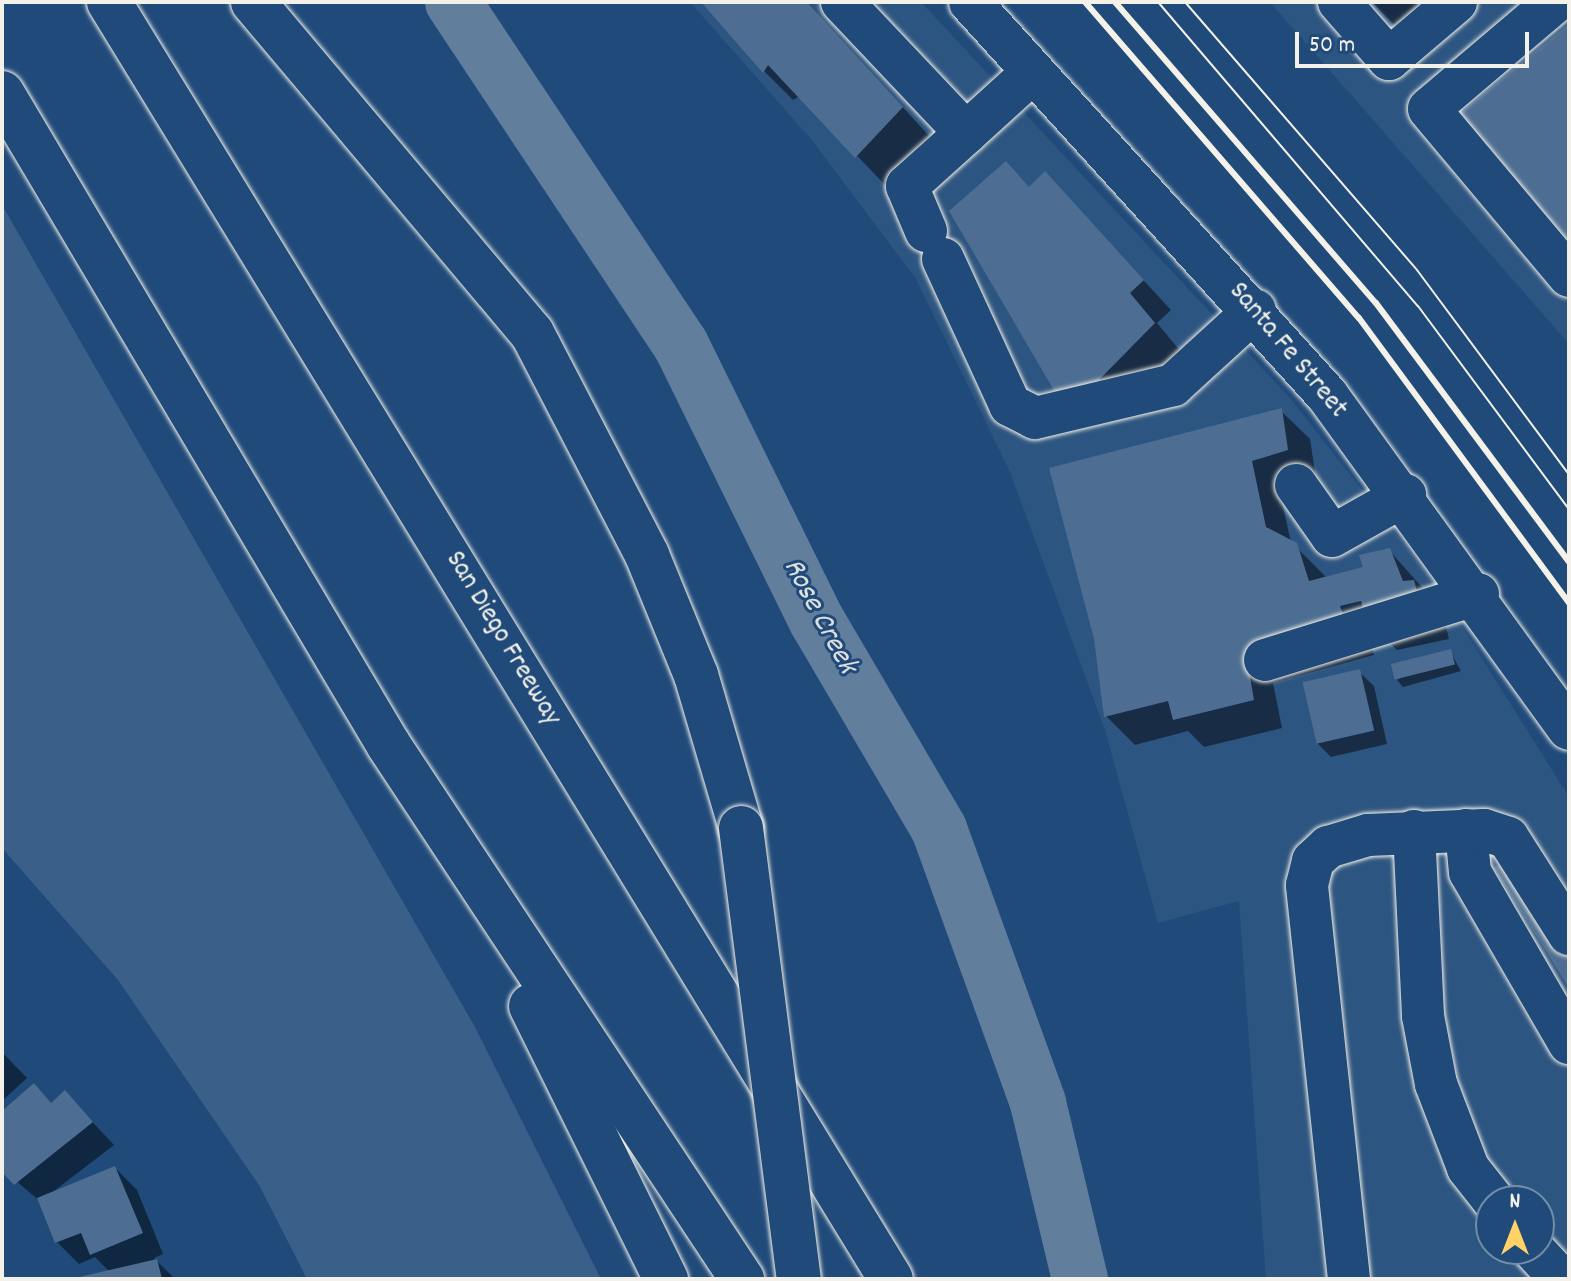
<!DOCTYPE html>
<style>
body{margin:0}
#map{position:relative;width:1571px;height:1281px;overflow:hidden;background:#1f4a7a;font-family:Dekko,sans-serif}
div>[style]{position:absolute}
.built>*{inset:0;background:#2d5581}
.green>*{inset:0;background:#3a5f88}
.shadow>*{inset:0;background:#0007}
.river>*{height:56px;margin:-28px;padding:0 28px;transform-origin:28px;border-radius:28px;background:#627e9d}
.building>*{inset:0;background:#4d6e92;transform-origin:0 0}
.roads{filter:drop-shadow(0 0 2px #f4f1e8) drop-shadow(0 0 2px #f4f1e8)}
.minor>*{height:42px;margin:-21px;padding:0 21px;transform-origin:21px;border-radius:21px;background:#1f4a7a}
.highway>*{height:44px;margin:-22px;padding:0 22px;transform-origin:22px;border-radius:22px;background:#1f4a7a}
.tram>*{height:2px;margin:-1px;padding:0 1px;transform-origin:1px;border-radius:1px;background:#f4f1e8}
.rail>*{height:6px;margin:-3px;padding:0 3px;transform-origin:3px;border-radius:3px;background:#f4f1e8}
.bridges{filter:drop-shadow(0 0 2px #f4f1e8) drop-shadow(0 0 2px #f4f1e8)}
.highway-bridge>*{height:44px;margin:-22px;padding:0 22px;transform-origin:22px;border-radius:22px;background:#1f4a7a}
span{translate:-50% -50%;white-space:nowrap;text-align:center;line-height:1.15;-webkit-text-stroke:6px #1f4a7a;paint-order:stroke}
.street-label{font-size:28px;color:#f4f1e8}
.water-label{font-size:30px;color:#dee0dd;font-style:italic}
.frame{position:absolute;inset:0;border:4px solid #f4f1e8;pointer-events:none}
.north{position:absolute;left:1475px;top:1185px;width:80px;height:80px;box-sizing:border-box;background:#1f4a7a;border:2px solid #748da6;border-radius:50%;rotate:0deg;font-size:22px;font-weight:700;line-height:32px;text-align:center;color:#f4f1e8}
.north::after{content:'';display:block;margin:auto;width:28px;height:36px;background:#ffd166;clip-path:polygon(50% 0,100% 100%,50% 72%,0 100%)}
.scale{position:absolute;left:1295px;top:32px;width:234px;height:36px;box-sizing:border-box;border:4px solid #f4f1e8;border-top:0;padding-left:10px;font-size:24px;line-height:28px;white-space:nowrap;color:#f4f1e8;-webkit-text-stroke:6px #1f4a7a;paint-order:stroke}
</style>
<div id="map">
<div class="built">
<i style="clip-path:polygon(evenodd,690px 2px,921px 2px,1291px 399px,1436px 585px,1569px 797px,1569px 1279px,1266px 1279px,1239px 901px,1158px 923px,1105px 730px,1010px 472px,916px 279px,811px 139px,690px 2px,1491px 1201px,1539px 1201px,1539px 1249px,1491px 1249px,1491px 1201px)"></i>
<i style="clip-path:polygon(1270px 2px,1569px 2px,1569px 344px)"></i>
</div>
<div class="green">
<i style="clip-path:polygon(2px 205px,475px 1027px,601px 1279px,307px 1279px,259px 1185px,118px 980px,2px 848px)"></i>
</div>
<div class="shadow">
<i style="clip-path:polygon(703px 2px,807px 2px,930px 137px,885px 185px,800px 96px,793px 100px,764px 71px)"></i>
<i style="clip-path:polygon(1372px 2px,1447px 2px,1406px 37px)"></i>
<i style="clip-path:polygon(1045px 174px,1171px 310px,1157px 323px,1182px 353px,1086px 419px)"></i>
<i style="clip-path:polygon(1281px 411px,1310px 439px,1316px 478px,1279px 489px,1291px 542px,1327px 578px,1365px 569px,1389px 550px,1442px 610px,1449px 639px,1397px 650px,1378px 631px,1368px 634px,1374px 655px,1273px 683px,1282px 728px,1204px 747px,1188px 731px,1135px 745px,1106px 716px,1096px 639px)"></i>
<i style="clip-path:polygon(1450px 651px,1461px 671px,1403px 687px,1397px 680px)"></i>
<i style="clip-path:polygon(1359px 672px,1374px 686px,1387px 744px,1331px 757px,1317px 743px)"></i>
<i style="clip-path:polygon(2px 1052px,27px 1078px,2px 1101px)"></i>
<i style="clip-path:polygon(65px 1093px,114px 1145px,54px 1191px,115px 1168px,137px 1190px,163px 1254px,154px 1258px,175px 1279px,79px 1279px,110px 1272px,95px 1257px,79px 1264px,57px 1242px,41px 1202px,2px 1169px,2px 1113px,52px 1104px)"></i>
</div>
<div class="river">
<i style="left:453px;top:2px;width:412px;rotate:56.4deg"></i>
<i style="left:681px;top:345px;width:308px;rotate:63.8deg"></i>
<i style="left:817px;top:621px;width:241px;rotate:59.6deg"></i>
<i style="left:939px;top:829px;width:291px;rotate:70.1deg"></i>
<i style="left:1038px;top:1103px;width:181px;rotate:76.6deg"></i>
</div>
<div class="building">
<i style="clip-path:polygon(701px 2px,807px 2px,903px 107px,855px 158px,768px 65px,763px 73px)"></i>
<i style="clip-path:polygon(1569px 24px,1569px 248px,1457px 116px)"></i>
<i style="clip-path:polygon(1006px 161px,1029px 187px,1045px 171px,1144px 280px,1130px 293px,1155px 323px,1091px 388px,1055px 392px,949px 211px)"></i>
<i style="clip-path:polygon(1282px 408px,1288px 450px,1252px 461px,1266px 527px,1297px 543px,1309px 581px,1363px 567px,1359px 555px,1390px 548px,1403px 581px,1414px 580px,1422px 610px,1367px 623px,1361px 601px,1340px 606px,1347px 626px,1246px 654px,1254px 700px,1173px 720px,1168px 701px,1104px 717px,1094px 639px,1049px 468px)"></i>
<i style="left:1451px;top:649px;width:16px;height:62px;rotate:76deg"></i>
<i style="left:1360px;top:669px;width:63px;height:59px;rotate:77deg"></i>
<i style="clip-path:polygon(1507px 859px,1569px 959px,1569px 988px,1494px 868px)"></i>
<i style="clip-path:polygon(34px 1083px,51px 1103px,65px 1090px,93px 1122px,14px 1185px,2px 1172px,2px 1111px)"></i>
<i style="clip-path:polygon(115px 1166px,143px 1233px,90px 1255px,81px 1233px,55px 1243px,37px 1198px)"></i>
<i style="clip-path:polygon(157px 1259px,162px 1279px,75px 1279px,75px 1278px)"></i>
</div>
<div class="roads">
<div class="minor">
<i style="left:842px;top:2px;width:180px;rotate:46.6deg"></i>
<i style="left:966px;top:133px;width:91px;rotate:-42.3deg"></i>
<i style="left:970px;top:2px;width:531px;rotate:47.75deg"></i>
<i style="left:1327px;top:395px;width:412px;rotate:54.1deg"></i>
<i style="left:1339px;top:2px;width:76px;rotate:48.7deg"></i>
<i style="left:1389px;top:59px;width:88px;rotate:-40.4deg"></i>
<i style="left:1555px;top:2px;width:165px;rotate:139.7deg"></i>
<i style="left:1429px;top:109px;width:218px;rotate:50deg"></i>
<i style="left:926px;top:231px;width:49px;rotate:-112.9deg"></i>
<i style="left:907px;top:186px;width:79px;rotate:-41.9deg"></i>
<i style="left:943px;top:259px;width:161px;rotate:65.3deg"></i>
<i style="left:1010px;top:405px;width:28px;rotate:27deg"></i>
<i style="left:1035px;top:418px;width:142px;rotate:-13.4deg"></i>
<i style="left:1173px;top:385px;width:111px;rotate:-42.4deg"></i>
<i style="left:1296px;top:485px;width:62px;rotate:54.8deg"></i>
<i style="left:1332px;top:536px;width:84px;rotate:-29.3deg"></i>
<i style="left:1265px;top:660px;width:223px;rotate:-17.2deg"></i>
<i style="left:1466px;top:830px;width:42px;rotate:84.6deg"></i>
<i style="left:1470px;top:872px;width:198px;rotate:59.9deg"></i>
<i style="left:1414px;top:831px;width:185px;rotate:87.2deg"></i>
<i style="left:1423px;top:1016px;width:69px;rotate:79.2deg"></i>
<i style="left:1436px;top:1084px;width:90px;rotate:69.1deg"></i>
<i style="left:1468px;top:1168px;width:42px;rotate:51.8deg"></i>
<i style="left:1533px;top:1249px;width:41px;rotate:47deg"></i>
<i style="left:1349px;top:1279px;width:396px;rotate:-96.1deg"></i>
<i style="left:1307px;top:885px;width:25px;rotate:-76deg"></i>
<i style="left:1313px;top:861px;width:21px;rotate:-43deg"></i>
<i style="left:1328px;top:847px;width:42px;rotate:-16.7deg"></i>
<i style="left:1368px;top:835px;width:116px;rotate:-2.5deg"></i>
<i style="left:1484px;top:830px;width:25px;rotate:18deg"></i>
<i style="left:1508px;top:838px;width:114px;rotate:57.6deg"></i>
</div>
<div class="highway">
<i style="left:109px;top:2px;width:1497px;rotate:58.52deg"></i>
<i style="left:253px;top:2px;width:433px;rotate:49.9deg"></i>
<i style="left:532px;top:333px;width:250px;rotate:62.6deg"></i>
<i style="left:647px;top:555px;width:130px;rotate:67.8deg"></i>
<i style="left:696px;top:675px;width:159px;rotate:73.6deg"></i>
<i style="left:2px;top:93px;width:757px;rotate:59.33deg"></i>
<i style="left:388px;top:744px;width:642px;rotate:56.51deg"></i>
<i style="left:531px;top:1006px;width:305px;rotate:63.7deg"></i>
</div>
</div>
<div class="tram">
<i style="left:1158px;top:2px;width:400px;rotate:49.5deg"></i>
<i style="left:1418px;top:306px;width:253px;rotate:53.4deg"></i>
<i style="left:1185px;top:2px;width:354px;rotate:49.1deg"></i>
<i style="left:1417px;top:270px;width:255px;rotate:53.4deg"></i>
</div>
<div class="rail">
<i style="left:1085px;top:2px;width:418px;rotate:49.1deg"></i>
<i style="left:1359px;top:318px;width:354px;rotate:53.6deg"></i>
<i style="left:1115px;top:2px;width:398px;rotate:49.1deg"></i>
<i style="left:1376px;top:303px;width:323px;rotate:53.3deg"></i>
</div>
<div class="bridges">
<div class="highway-bridge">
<i style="left:741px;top:828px;width:455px;rotate:82.7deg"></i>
</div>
</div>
<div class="street-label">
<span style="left:1287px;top:351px;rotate:50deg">Santa Fe Street</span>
<span style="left:502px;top:639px;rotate:59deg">San Diego Freeway</span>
</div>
<div class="water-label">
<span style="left:818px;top:617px;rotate:62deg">Rose Creek</span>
</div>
<div class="frame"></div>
<div class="north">N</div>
<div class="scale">50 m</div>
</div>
